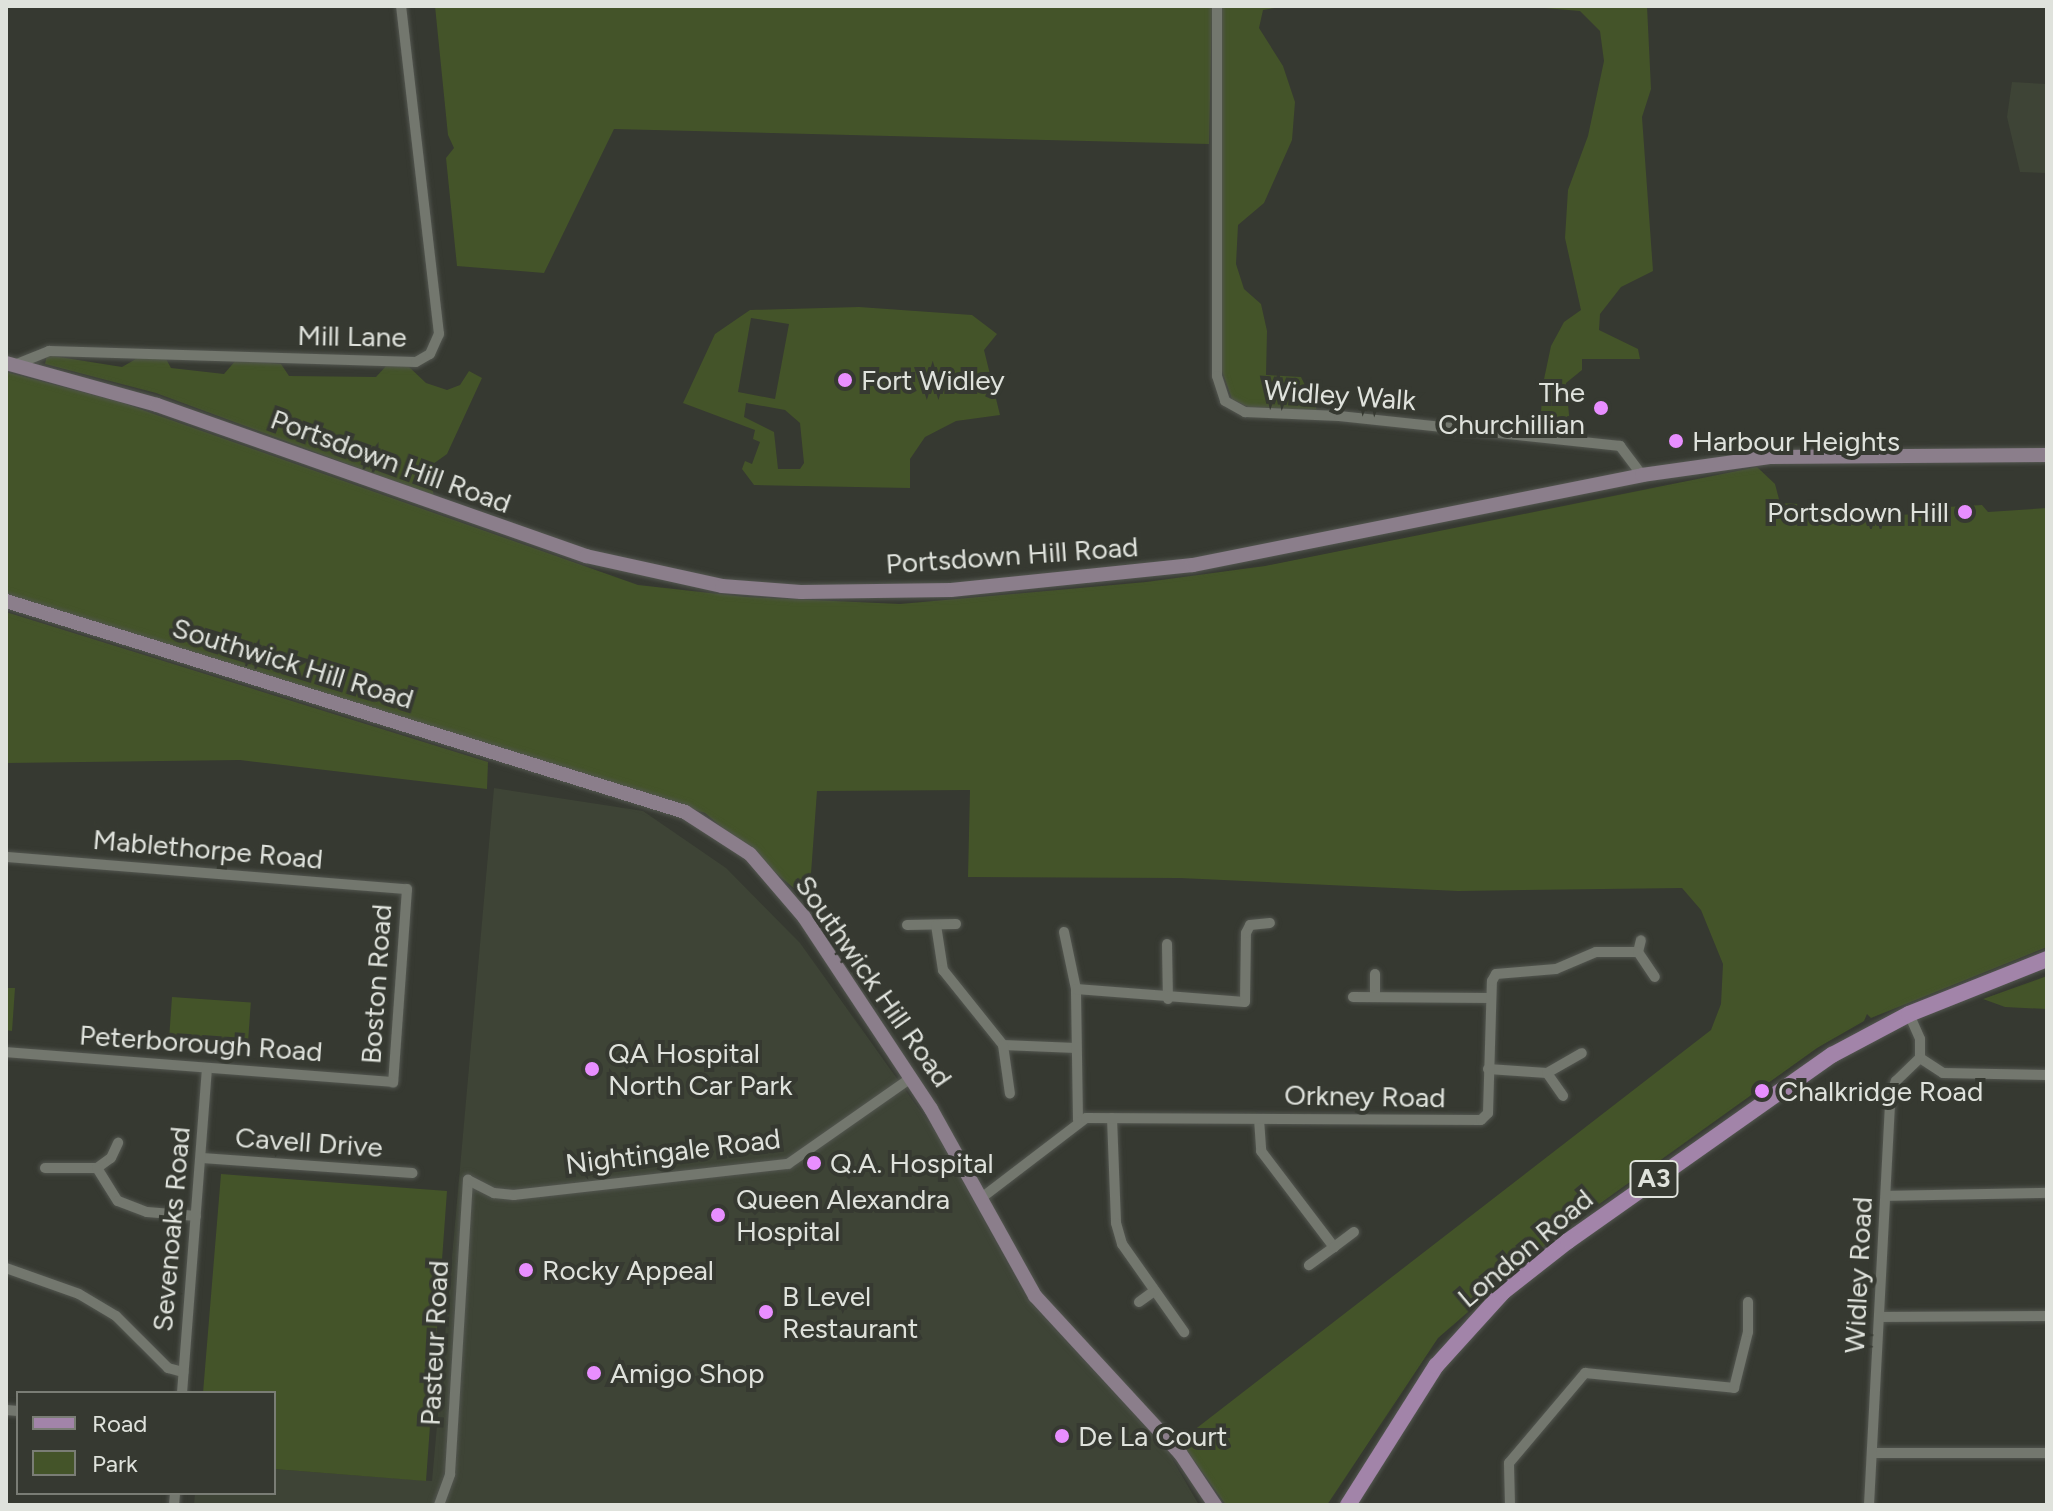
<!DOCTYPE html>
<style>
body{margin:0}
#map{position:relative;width:2053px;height:1511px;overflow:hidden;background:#363931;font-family:Figtree,sans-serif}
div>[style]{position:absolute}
.built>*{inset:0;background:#3e4436}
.green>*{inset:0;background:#445429;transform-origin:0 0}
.roads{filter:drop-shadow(0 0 2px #535650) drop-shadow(0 0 2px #535650)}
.street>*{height:10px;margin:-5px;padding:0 5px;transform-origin:5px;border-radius:5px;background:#73776e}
.secondary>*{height:14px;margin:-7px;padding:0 7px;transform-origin:7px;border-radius:7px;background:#8b7e8b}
.primary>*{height:16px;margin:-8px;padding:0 8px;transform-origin:8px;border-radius:8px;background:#a284a9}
.dots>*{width:22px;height:22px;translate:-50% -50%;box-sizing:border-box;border:4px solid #363931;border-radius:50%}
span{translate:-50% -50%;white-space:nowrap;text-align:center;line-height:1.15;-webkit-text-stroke:8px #363931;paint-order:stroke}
.shield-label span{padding:2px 6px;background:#363931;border:2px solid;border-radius:6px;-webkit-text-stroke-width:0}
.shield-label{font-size:26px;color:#dfe2dc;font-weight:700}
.street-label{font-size:28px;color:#dfe2dc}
.poi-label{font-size:28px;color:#dfe2dc}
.left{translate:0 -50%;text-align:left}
.right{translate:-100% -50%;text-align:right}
.frame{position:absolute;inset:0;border:8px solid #dfe2dc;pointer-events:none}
.legend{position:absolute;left:16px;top:1391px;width:260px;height:104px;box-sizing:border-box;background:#363931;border:2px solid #7a7d75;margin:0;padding:10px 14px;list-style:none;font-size:24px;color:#dfe2dc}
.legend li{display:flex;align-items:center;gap:16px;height:40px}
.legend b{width:40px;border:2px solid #7a7d75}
</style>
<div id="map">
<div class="built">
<i style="clip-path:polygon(2012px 82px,2047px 84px,2047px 173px,2020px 172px,2007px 117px)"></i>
<i style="clip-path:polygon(494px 788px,643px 811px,726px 868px,800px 943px,936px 1133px,1026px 1298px,1168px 1452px,1199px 1505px,194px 1505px,195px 1493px,274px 1493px,274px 1469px,432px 1481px)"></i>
</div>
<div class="green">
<i style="clip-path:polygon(435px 6px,1212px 6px,1209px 144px,614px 129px,544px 273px,457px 266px,446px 158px,454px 148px,448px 135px)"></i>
<i style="clip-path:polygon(1220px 6px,1286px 6px,1263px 10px,1259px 28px,1283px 66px,1295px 102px,1292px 140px,1264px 203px,1238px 225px,1236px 264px,1244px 289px,1261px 304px,1267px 331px,1266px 375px,1301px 377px,1317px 410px,1248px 407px,1232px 399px,1221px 368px)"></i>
<i style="clip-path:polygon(1520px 6px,1647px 6px,1651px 89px,1642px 117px,1653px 271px,1621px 287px,1600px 314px,1599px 330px,1638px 349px,1640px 359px,1582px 359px,1582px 370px,1566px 383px,1571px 436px,1548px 433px,1541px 412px,1543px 384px,1551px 346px,1564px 322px,1581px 310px,1565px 238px,1568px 190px,1588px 136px,1604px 61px,1600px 31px,1580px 11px)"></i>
<i style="clip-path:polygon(evenodd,859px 307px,972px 315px,997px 334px,984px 350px,1000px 415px,956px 421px,925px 437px,910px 459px,910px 488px,754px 485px,742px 469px,745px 461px,752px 464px,760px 442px,753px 439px,755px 430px,683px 403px,715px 334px,750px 310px,859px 307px,751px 318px,789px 324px,775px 399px,738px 392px,751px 318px,859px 307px,746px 403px,785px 410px,800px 423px,804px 463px,800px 469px,778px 469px,774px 432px,744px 417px,746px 403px)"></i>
<i style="clip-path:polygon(47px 355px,122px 367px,141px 356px,165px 357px,171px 368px,224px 374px,236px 360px,281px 364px,289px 376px,376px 377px,387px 365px,407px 365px,426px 383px,447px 390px,460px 385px,469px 371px,482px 378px,447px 454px,433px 464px,429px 476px,434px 496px,156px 393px,45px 364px)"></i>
<i style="clip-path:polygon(6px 372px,120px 402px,638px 585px,746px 597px,900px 604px,1146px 582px,1265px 566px,1757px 467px,1775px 484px,1780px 503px,1816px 505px,1818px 516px,1941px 514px,1947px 507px,1982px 505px,1988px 512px,2047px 508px,2047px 947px,1871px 1018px,1867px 1014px,1864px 1021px,1817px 1048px,1563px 1230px,1438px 1338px,1327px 1505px,1226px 1505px,1180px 1441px,1711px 1030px,1721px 1004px,1723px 964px,1701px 910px,1682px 888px,1458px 891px,1180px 878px,968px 877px,970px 790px,817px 791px,809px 901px,705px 813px,6px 594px)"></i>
<i style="clip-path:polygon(6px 612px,488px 762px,487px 789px,240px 760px,6px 763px)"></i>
<i style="clip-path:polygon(2047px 976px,2047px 1009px,2005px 1007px,1983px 999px)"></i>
<i style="clip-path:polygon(6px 988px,15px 988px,12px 1031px,6px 1030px)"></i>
<i style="left:172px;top:997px;width:79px;height:42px;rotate:4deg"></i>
<i style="clip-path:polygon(221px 1174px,447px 1191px,426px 1481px,274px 1469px,274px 1393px,203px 1393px)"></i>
</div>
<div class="roads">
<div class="street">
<i style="left:1217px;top:6px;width:370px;rotate:90deg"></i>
<i style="left:1217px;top:376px;width:26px;rotate:72deg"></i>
<i style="left:1225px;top:401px;width:23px;rotate:29deg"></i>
<i style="left:1245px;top:412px;width:94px;rotate:2.4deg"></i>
<i style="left:1339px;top:416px;width:283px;rotate:6.1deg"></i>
<i style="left:1620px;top:446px;width:36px;rotate:53deg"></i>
<i style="left:17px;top:364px;width:35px;rotate:-22deg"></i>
<i style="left:49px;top:351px;width:367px;rotate:1.7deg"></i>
<i style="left:416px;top:362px;width:16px;rotate:-30deg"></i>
<i style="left:430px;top:354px;width:22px;rotate:-66deg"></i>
<i style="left:439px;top:334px;width:330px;rotate:-96.6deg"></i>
<i style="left:6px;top:857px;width:402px;rotate:4.6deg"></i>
<i style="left:407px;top:889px;width:194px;rotate:94.1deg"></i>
<i style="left:393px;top:1082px;width:388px;rotate:-175.6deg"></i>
<i style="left:907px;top:925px;width:49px;rotate:-1.2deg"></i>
<i style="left:936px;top:925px;width:46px;rotate:81.2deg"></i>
<i style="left:943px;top:970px;width:96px;rotate:51.3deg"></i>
<i style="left:1003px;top:1045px;width:73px;rotate:2.4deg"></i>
<i style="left:1064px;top:932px;width:58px;rotate:78.1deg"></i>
<i style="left:1167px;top:944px;width:55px;rotate:89deg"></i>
<i style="left:1638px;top:952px;width:12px;rotate:-76deg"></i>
<i style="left:1375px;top:974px;width:23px;rotate:90deg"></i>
<i style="left:1353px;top:997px;width:138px;rotate:0.4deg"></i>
<i style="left:1909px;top:1014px;width:27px;rotate:66deg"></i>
<i style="left:1920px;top:1039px;width:19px;rotate:90deg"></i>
<i style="left:1920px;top:1058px;width:27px;rotate:33deg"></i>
<i style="left:1943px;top:1073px;width:104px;rotate:1.1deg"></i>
<i style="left:1003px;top:1045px;width:49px;rotate:81.9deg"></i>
<i style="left:1488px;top:1069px;width:59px;rotate:3.9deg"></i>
<i style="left:1547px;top:1073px;width:40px;rotate:-29.7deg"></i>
<i style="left:1547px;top:1073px;width:28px;rotate:55deg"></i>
<i style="left:1112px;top:1118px;width:105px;rotate:87.8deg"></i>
<i style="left:1116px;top:1223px;width:22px;rotate:74deg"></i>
<i style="left:1122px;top:1244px;width:108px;rotate:54.8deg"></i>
<i style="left:1259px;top:1119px;width:32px;rotate:86deg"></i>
<i style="left:1261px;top:1151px;width:121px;rotate:52.8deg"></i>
<i style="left:1334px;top:1247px;width:31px;rotate:144deg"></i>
<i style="left:1078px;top:1120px;width:131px;rotate:-90.9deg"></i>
<i style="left:1076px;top:989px;width:169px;rotate:4.4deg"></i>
<i style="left:1245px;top:1002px;width:69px;rotate:-89.2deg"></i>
<i style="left:1246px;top:933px;width:9px;rotate:-63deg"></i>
<i style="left:1250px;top:925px;width:20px;rotate:-6deg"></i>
<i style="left:202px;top:1158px;width:211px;rotate:4.1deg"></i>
<i style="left:45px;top:1168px;width:52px"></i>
<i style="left:97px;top:1168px;width:17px;rotate:-36deg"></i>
<i style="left:111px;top:1158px;width:17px;rotate:-65deg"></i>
<i style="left:97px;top:1168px;width:39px;rotate:58deg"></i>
<i style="left:118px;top:1201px;width:31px;rotate:21deg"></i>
<i style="left:147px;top:1212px;width:49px;rotate:4.7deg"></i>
<i style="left:1886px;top:1196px;width:161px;rotate:-1.1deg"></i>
<i style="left:980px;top:1199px;width:133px;rotate:-37.4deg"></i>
<i style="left:1086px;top:1118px;width:395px;rotate:0.3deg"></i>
<i style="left:1481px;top:1120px;width:10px;rotate:-45deg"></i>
<i style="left:1488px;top:1113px;width:132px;rotate:-88.3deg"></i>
<i style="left:1492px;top:981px;width:8px;rotate:-60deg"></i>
<i style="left:1496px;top:974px;width:60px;rotate:-4.8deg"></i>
<i style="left:1556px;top:969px;width:43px;rotate:-23deg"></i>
<i style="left:1596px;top:952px;width:42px"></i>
<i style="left:1638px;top:952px;width:30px;rotate:56deg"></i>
<i style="left:1334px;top:1247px;width:25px;rotate:-37deg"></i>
<i style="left:6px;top:1268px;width:77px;rotate:19.6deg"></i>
<i style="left:79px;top:1294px;width:43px;rotate:30.7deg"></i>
<i style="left:116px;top:1316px;width:74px;rotate:45deg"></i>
<i style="left:168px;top:1368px;width:16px;rotate:15deg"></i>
<i style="left:1139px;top:1302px;width:19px;rotate:-36deg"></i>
<i style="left:1880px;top:1317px;width:167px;rotate:-0.3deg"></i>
<i style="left:182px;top:1393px;width:326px;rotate:-85.6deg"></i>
<i style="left:6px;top:1410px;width:12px;rotate:5deg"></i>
<i style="left:1873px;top:1453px;width:174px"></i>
<i style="left:174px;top:1505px;width:12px;rotate:-85deg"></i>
<i style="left:439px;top:1505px;width:33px;rotate:-70deg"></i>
<i style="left:450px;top:1474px;width:295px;rotate:-86.5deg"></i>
<i style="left:468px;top:1180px;width:29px;rotate:27deg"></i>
<i style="left:494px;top:1193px;width:20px;rotate:6deg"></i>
<i style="left:514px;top:1195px;width:276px;rotate:-6.5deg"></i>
<i style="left:788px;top:1164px;width:150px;rotate:-35deg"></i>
<i style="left:1510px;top:1505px;width:42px;rotate:-91.4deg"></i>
<i style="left:1509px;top:1463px;width:118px;rotate:-49.8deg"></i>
<i style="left:1585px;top:1373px;width:150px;rotate:5.7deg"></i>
<i style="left:1734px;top:1388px;width:58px;rotate:-76deg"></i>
<i style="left:1748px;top:1332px;width:30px;rotate:-90deg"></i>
<i style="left:1869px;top:1505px;width:408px;rotate:-87deg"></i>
<i style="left:1890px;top:1098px;width:18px;rotate:-71deg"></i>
<i style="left:1896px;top:1081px;width:33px;rotate:-44deg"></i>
</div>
<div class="secondary">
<i style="left:6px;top:363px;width:157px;rotate:15.5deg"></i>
<i style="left:157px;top:405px;width:455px;rotate:19.4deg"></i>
<i style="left:586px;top:556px;width:139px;rotate:12.4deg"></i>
<i style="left:722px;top:586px;width:79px;rotate:4.3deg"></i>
<i style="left:801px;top:592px;width:150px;rotate:-0.8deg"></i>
<i style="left:951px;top:590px;width:243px;rotate:-5.9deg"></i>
<i style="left:1193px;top:565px;width:458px;rotate:-11.3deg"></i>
<i style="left:1642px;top:475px;width:129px;rotate:-8deg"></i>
<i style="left:1770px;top:457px;width:277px;rotate:-0.4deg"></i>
<i style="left:6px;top:601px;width:711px;rotate:17.26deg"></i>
<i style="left:685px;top:812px;width:77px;rotate:32.9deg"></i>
<i style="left:750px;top:854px;width:83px;rotate:49.4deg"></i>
<i style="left:804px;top:917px;width:230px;rotate:56.5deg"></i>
<i style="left:931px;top:1109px;width:214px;rotate:60.9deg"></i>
<i style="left:1035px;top:1296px;width:214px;rotate:47.3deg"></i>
<i style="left:1180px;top:1453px;width:63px;rotate:56.1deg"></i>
</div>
<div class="primary">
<i style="left:1348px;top:1505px;width:165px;rotate:-57.7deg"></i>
<i style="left:1436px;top:1366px;width:100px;rotate:-47.8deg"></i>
<i style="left:1503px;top:1292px;width:83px;rotate:-38.1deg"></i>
<i style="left:1568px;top:1241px;width:323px;rotate:-35.2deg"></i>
<i style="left:1832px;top:1055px;width:87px;rotate:-28deg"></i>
<i style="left:1909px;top:1014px;width:149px;rotate:-21.7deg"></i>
</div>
</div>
<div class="dots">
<i style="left:845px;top:380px;background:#e88eff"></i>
<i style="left:1601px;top:408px;background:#e88eff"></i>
<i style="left:1676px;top:441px;background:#e88eff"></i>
<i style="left:1965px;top:512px;background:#e88eff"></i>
<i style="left:592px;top:1069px;background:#e88eff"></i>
<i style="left:1762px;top:1091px;background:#e88eff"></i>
<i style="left:814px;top:1163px;background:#e88eff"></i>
<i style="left:718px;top:1215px;background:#e88eff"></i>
<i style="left:526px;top:1270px;background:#e88eff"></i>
<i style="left:766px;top:1312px;background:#e88eff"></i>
<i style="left:594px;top:1373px;background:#e88eff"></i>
<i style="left:1062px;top:1436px;background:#e88eff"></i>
</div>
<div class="shield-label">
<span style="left:1654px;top:1179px">A3</span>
</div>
<div class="street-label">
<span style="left:352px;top:336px;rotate:1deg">Mill Lane</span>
<span style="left:1340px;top:395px;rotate:4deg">Widley Walk</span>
<span style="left:391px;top:461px;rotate:20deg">Portsdown Hill Road</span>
<span style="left:1012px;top:555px;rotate:-4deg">Portsdown Hill Road</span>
<span style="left:293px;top:663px;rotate:17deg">Southwick Hill Road</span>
<span style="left:208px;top:849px;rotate:5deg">Mablethorpe Road</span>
<span style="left:874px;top:981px;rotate:55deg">Southwick Hill Road</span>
<span style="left:376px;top:984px;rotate:-86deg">Boston Road</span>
<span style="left:201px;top:1043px;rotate:4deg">Peterborough Road</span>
<span style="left:1365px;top:1096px;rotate:1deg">Orkney Road</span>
<span style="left:309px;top:1142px;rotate:4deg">Cavell Drive</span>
<span style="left:673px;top:1151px;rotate:-7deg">Nightingale Road</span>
<span style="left:171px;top:1229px;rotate:-85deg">Sevenoaks Road</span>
<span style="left:1525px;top:1248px;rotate:-40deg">London Road</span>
<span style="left:1858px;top:1275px;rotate:-87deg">Widley Road</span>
<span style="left:434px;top:1343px;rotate:-87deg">Pasteur Road</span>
</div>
<div class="poi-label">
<span class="left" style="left:861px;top:380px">Fort Widley</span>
<span class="right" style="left:1585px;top:408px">The<br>Churchillian</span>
<span class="left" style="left:1692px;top:441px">Harbour Heights</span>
<span class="right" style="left:1949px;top:512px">Portsdown Hill</span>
<span class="left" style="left:608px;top:1069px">QA Hospital<br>North Car Park</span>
<span class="left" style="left:1778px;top:1091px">Chalkridge Road</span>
<span class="left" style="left:830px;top:1163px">Q.A. Hospital</span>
<span class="left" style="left:736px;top:1215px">Queen Alexandra<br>Hospital</span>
<span class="left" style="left:542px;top:1270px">Rocky Appeal</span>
<span class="left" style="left:782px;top:1312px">B Level<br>Restaurant</span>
<span class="left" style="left:610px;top:1373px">Amigo Shop</span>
<span class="left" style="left:1078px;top:1436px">De La Court</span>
</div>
<div class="frame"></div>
<ul class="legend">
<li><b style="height:10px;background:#a284a9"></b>Road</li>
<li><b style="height:22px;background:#445429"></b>Park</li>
</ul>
</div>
